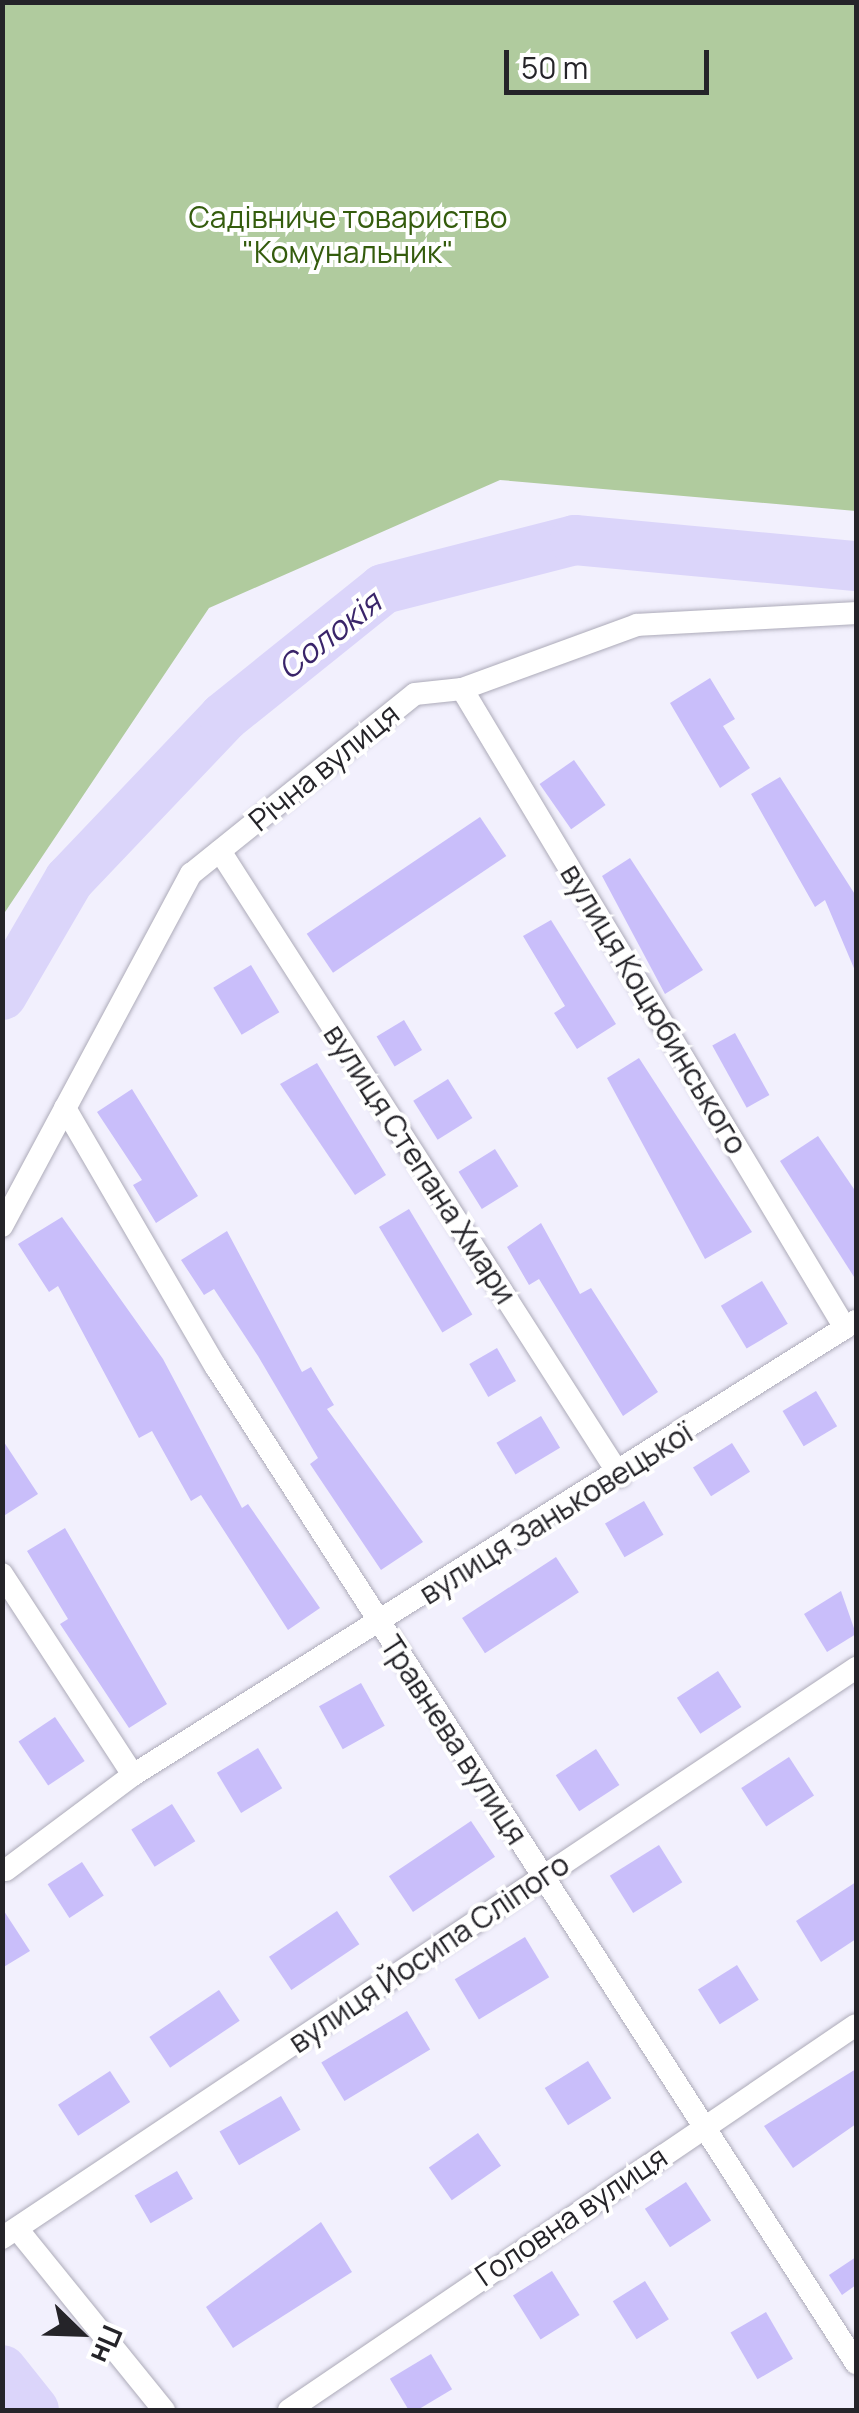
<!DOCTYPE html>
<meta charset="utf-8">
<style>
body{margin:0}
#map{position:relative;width:859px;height:2413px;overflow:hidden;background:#f2f0fd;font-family:Manrope,sans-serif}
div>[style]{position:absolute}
.green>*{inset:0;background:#b0cb9e}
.river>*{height:50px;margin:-25px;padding:0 25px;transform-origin:25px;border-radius:25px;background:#dbd5fa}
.building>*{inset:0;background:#c9befa;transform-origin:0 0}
.roads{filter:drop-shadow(0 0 2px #adabb9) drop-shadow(0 0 2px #adabb9)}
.street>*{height:22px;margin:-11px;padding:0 11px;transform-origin:11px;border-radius:11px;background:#fff}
span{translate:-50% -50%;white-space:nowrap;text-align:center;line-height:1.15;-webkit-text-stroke:8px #fff;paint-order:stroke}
.park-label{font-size:30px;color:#345c0d}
.street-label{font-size:30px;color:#252429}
.water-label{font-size:32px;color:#3a256a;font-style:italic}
.frame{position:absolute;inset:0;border:5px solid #252429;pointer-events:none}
.north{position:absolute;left:30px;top:2283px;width:100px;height:100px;-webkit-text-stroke:8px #fff;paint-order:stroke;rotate:113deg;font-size:28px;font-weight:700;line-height:40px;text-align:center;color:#252429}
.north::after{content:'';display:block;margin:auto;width:35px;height:45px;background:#252429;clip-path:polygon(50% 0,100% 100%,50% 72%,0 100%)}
.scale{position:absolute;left:504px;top:50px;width:205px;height:45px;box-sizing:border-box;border:5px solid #252429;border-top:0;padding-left:12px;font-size:30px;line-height:35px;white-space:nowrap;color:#252429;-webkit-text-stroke:8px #fff;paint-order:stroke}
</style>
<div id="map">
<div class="green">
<i style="clip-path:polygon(3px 2px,856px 3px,856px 511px,500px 480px,209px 608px,3px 915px)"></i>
</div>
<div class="river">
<i style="left:2px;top:995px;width:133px;rotate:-59.8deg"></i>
<i style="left:69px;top:880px;width:225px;rotate:-46.4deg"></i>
<i style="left:224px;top:717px;width:204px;rotate:-38.8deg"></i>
<i style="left:383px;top:589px;width:198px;rotate:-14.3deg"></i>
<i style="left:575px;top:540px;width:282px;rotate:5.3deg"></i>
<i style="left:2px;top:2370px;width:51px;rotate:51.3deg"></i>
</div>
<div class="building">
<i style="clip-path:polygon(710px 678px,735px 719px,723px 726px,750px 768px,720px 788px,670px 703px)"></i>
<i style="left:574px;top:760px;width:55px;height:42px;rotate:55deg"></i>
<i style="clip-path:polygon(780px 777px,856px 896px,856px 973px,825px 900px,815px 907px,751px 794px)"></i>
<i style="left:480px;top:817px;width:47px;height:209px;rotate:56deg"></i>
<i style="clip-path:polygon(630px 858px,703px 970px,665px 994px,602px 876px)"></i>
<i style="clip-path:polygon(551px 920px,616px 1024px,577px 1049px,554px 1013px,565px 1006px,523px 936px)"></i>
<i style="left:251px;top:965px;width:55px;height:44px;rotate:59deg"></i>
<i style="left:404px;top:1020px;width:35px;height:32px;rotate:59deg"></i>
<i style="left:735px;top:1033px;width:71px;height:26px;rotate:61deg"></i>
<i style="clip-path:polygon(639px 1058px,752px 1232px,705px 1259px,607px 1078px)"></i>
<i style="clip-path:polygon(317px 1063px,386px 1175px,355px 1195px,280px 1084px)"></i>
<i style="left:448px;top:1079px;width:46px;height:41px;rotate:58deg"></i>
<i style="clip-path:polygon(132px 1089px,198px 1196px,156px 1223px,133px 1185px,142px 1180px,97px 1112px)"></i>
<i style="clip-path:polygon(818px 1136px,856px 1192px,856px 1280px,780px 1161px)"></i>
<i style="left:495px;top:1149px;width:44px;height:43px;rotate:58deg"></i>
<i style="left:409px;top:1209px;width:123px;height:35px;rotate:59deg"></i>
<i style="clip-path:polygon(62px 1217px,163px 1359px,242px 1508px,248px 1504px,320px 1608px,288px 1630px,201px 1495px,191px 1501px,152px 1431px,139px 1438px,58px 1286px,49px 1292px,18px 1244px)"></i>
<i style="clip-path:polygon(541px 1223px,580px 1294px,591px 1288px,658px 1392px,623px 1416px,539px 1279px,529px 1285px,507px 1247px)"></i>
<i style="clip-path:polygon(227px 1231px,302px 1372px,311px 1367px,334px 1405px,327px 1409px,423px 1542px,381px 1570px,310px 1464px,318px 1458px,258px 1356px,214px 1289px,204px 1295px,181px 1260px)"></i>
<i style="left:762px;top:1281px;width:50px;height:48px;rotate:59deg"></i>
<i style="left:497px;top:1348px;width:38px;height:32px;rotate:60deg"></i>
<i style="left:816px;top:1391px;width:41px;height:39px;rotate:59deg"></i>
<i style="left:541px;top:1416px;width:37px;height:52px;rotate:59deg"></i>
<i style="clip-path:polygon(2px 1439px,38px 1494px,2px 1517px)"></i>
<i style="left:732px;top:1443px;width:34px;height:46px;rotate:58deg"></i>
<i style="left:644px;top:1501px;width:39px;height:45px;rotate:60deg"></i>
<i style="clip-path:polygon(65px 1528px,167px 1704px,129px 1728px,60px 1624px,68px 1619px,27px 1551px)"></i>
<i style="left:556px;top:1557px;width:42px;height:112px;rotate:57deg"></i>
<i style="clip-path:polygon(841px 1591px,856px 1634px,827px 1652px,804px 1614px)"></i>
<i style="left:718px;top:1671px;width:43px;height:49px;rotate:57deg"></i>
<i style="left:361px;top:1683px;width:49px;height:48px;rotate:61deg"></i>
<i style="left:55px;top:1717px;width:53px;height:44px;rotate:56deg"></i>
<i style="left:258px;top:1748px;width:47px;height:48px;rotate:59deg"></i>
<i style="left:596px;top:1749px;width:43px;height:48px;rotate:57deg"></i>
<i style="left:789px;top:1757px;width:46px;height:57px;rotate:57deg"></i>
<i style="left:172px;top:1804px;width:44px;height:48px;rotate:58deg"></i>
<i style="left:471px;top:1821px;width:43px;height:99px;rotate:56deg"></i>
<i style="left:659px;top:1845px;width:44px;height:58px;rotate:58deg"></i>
<i style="left:82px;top:1862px;width:40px;height:41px;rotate:57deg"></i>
<i style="clip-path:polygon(856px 1882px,856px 1939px,821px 1962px,796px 1921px)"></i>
<i style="clip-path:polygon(2px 1908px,30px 1951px,2px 1968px)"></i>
<i style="left:337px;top:1911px;width:40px;height:82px;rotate:56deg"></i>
<i style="left:525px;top:1937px;width:47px;height:82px;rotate:59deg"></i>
<i style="left:737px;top:1965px;width:41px;height:46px;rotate:58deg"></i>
<i style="left:219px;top:1990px;width:37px;height:84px;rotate:56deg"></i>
<i style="left:407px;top:2011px;width:45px;height:100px;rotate:59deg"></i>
<i style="left:588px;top:2061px;width:44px;height:51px;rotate:58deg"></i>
<i style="clip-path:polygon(856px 2069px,856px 2124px,793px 2168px,764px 2126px)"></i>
<i style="left:110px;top:2071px;width:37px;height:62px;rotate:57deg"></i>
<i style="left:281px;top:2096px;width:39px;height:71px;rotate:60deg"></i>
<i style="left:478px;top:2133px;width:40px;height:60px;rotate:55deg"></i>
<i style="left:177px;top:2171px;width:32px;height:49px;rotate:60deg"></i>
<i style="left:686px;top:2182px;width:46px;height:49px;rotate:57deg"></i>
<i style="clip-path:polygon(321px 2222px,352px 2272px,233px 2348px,206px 2307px)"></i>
<i style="clip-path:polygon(856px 2257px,856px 2285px,842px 2295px,829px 2275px)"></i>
<i style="left:552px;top:2271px;width:52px;height:46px;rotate:58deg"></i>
<i style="left:645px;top:2281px;width:45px;height:38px;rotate:58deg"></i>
<i style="left:766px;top:2312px;width:54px;height:41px;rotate:60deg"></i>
<i style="left:431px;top:2354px;width:41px;height:48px;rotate:59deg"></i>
</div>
<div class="roads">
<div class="street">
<i style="left:462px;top:689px;width:745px;rotate:59.06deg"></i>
<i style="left:220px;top:851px;width:742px;rotate:57.38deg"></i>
<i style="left:65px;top:1108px;width:300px;rotate:59.8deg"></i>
<i style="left:216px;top:1367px;width:1184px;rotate:57.28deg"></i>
<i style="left:2px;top:1226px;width:400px;rotate:-61.8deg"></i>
<i style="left:191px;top:874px;width:287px;rotate:-38.8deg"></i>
<i style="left:415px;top:694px;width:47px;rotate:-6.1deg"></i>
<i style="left:462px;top:689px;width:186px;rotate:-20.1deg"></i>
<i style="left:637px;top:625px;width:219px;rotate:-3.1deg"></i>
<i style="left:2px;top:1574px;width:240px;rotate:56.9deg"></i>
<i style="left:6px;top:1870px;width:159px;rotate:-36.8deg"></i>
<i style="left:133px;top:1775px;width:854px;rotate:-32.13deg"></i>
<i style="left:18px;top:2230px;width:232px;rotate:51deg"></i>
<i style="left:2px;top:2238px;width:1027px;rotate:-33.72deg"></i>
<i style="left:289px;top:2410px;width:685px;rotate:-34.18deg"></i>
</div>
</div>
<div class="park-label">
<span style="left:348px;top:234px">Садівниче товариство<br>"Комунальник"</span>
</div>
<div class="street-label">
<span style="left:324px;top:767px;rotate:-39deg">Річна вулиця</span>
<span style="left:654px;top:1009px;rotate:59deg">вулиця Коцюбинського</span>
<span style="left:420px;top:1164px;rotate:57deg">вулиця Степана Хмари</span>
<span style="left:556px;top:1513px;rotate:-32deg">вулиця Заньковецької</span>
<span style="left:454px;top:1740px;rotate:57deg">Травнева вулиця</span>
<span style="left:429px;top:1953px;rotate:-34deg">вулиця Йосипа Сліпого</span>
<span style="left:571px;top:2216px;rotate:-34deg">Головна вулиця</span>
</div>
<div class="water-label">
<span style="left:329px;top:635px;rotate:-38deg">Солокія</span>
</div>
<div class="frame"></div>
<div class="north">Пн</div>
<div class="scale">50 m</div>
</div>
